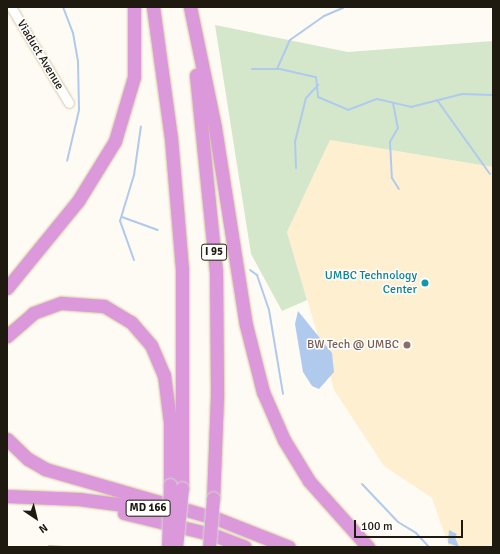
<!DOCTYPE html>
<style>
body{margin:0}
#map{position:relative;width:500px;height:554px;overflow:hidden;background:#fefbf4;font-family:Signika,sans-serif}
div>[style]{position:absolute}
.built>*{inset:0;background:#ffefd1}
.green>*{inset:0;background:#d4e7cb}
.water>*{inset:0;background:#b0caed}
.stream>*{height:2px;margin:-1px;padding:0 1px;transform-origin:1px;border-radius:1px;background:#b0caed}
.roads{filter:drop-shadow(0 0 1px #d5c6a7) drop-shadow(0 0 1px #d5c6a7)}
.minor>*{height:9px;margin:-4.5px;padding:0 4.5px;transform-origin:4.5px;border-radius:4.5px;background:#fff}
.highway>*{height:13px;margin:-6.5px;padding:0 6.5px;transform-origin:6.5px;border-radius:6.5px;background:#db98db}
.bridges{filter:drop-shadow(0 0 1px #d7d6d4) drop-shadow(0 0 1px #d7d6d4)}
.highway-bridge>*{height:13px;margin:-6.5px;padding:0 6.5px;transform-origin:6.5px;border-radius:6.5px;background:#db98db}
.dots>*{width:11px;height:11px;translate:-50% -50%;box-sizing:border-box;border:2px solid #fff;border-radius:50%}
span{translate:-50% -50%;white-space:nowrap;text-align:center;line-height:1.15;-webkit-text-stroke:3px #fff;paint-order:stroke}
.shield-label span{padding:1px 3px;background:#fff;border:1px solid;border-radius:3px;-webkit-text-stroke-width:0}
.shield-label{font-size:11px;color:#1f1a0f;font-weight:700}
.street-label{font-size:12px;color:#1f1a0f}
.culture-label{font-size:12px;color:#0d838f}
.right{translate:-100% -50%;text-align:right}
.education-label{font-size:12px;color:#785e54}
.frame{position:absolute;inset:0;border:8px solid #1f1a0f;pointer-events:none}
.north{position:absolute;left:16px;top:498px;width:40px;height:40px;-webkit-text-stroke:3px #fff;paint-order:stroke;rotate:145deg;font-size:11px;font-weight:700;line-height:16px;text-align:center;color:#1f1a0f}
.north::after{content:'';display:block;margin:auto;width:14px;height:18px;background:#1f1a0f;clip-path:polygon(50% 0,100% 100%,50% 72%,0 100%)}
.scale{position:absolute;left:354px;top:520px;width:109px;height:18px;box-sizing:border-box;border:2px solid #1f1a0f;border-top:0;padding-left:5px;font-size:12px;line-height:14px;white-space:nowrap;color:#1f1a0f;-webkit-text-stroke:3px #fff;paint-order:stroke}
</style>
<div id="map">
<div class="built">
<i style="clip-path:polygon(330px 140px,493px 167px,493px 547px,449px 547px,432px 498px,384px 466px,334px 390px,287px 232px)"></i>
</div>
<div class="green">
<i style="clip-path:polygon(215px 25px,348px 52px,493px 41px,493px 167px,330px 140px,287px 232px,307px 300px,282px 311px,251px 254px)"></i>
</div>
<div class="water">
<i style="clip-path:polygon(298px 311px,332px 353px,334px 372px,319px 389px,312px 386px,303px 372px,295px 324px)"></i>
<i style="clip-path:polygon(449px 530px,457px 534px,455px 537px,459px 547px,448px 543px)"></i>
</div>
<div class="stream">
<i style="left:63px;top:7px;width:28px;rotate:69deg"></i>
<i style="left:73px;top:33px;width:29px;rotate:80deg"></i>
<i style="left:78px;top:62px;width:48px;rotate:88.8deg"></i>
<i style="left:79px;top:110px;width:52px;rotate:103.2deg"></i>
<i style="left:252px;top:69px;width:28px"></i>
<i style="left:280px;top:69px;width:37px;rotate:13deg"></i>
<i style="left:316px;top:77px;width:20px;rotate:84deg"></i>
<i style="left:318px;top:97px;width:33px;rotate:23deg"></i>
<i style="left:348px;top:110px;width:31px;rotate:-21deg"></i>
<i style="left:377px;top:99px;width:35px;rotate:13deg"></i>
<i style="left:411px;top:107px;width:53px;rotate:-14.3deg"></i>
<i style="left:462px;top:94px;width:31px;rotate:2deg"></i>
<i style="left:277px;top:69px;width:32px;rotate:-66deg"></i>
<i style="left:290px;top:40px;width:42px;rotate:-35.2deg"></i>
<i style="left:324px;top:16px;width:21px;rotate:-23deg"></i>
<i style="left:437px;top:100px;width:91px;rotate:54.4deg"></i>
<i style="left:393px;top:103px;width:25px;rotate:79deg"></i>
<i style="left:398px;top:128px;width:16px;rotate:120deg"></i>
<i style="left:390px;top:142px;width:36px;rotate:87deg"></i>
<i style="left:392px;top:178px;width:13px;rotate:58deg"></i>
<i style="left:296px;top:168px;width:26px;rotate:-92deg"></i>
<i style="left:295px;top:142px;width:45px;rotate:-76deg"></i>
<i style="left:306px;top:98px;width:18px;rotate:-47deg"></i>
<i style="left:122px;top:217px;width:38px;rotate:20deg"></i>
<i style="left:134px;top:260px;width:41px;rotate:-109.7deg"></i>
<i style="left:120px;top:221px;width:48px;rotate:-73.1deg"></i>
<i style="left:134px;top:175px;width:49px;rotate:-81.9deg"></i>
<i style="left:250px;top:270px;width:9px;rotate:36deg"></i>
<i style="left:257px;top:275px;width:37px;rotate:71deg"></i>
<i style="left:269px;top:310px;width:85px;rotate:80.5deg"></i>
<i style="left:362px;top:484px;width:52px;rotate:46.5deg"></i>
<i style="left:398px;top:522px;width:21px;rotate:31deg"></i>
<i style="left:416px;top:533px;width:19px;rotate:47deg"></i>
<i style="left:49px;top:546px;width:15px;rotate:4deg"></i>
</div>
<div class="roads">
<div class="minor">
<i style="left:11px;top:7px;width:112px;rotate:58.9deg"></i>
</div>
<div class="highway">
<i style="left:153px;top:7px;width:132px;rotate:82.2deg"></i>
<i style="left:171px;top:138px;width:132px;rotate:85.2deg"></i>
<i style="left:182px;top:270px;width:218px;rotate:90deg"></i>
<i style="left:190px;top:7px;width:124px;rotate:78.3deg"></i>
<i style="left:215px;top:128px;width:199px;rotate:81.1deg"></i>
<i style="left:246px;top:325px;width:69px;rotate:75.8deg"></i>
<i style="left:263px;top:392px;width:52px;rotate:66.4deg"></i>
<i style="left:284px;top:440px;width:48px;rotate:58.6deg"></i>
<i style="left:309px;top:481px;width:89px;rotate:48.2deg"></i>
<i style="left:196px;top:75px;width:198px;rotate:84.2deg"></i>
<i style="left:216px;top:272px;width:124px;rotate:89.5deg"></i>
<i style="left:217px;top:396px;width:102px;rotate:92.2deg"></i>
<i style="left:7px;top:288px;width:112px;rotate:-50.8deg"></i>
<i style="left:78px;top:201px;width:70px;rotate:-58.3deg"></i>
<i style="left:115px;top:141px;width:67px;rotate:-73.5deg"></i>
<i style="left:134px;top:77px;width:70px;rotate:-90deg"></i>
<i style="left:7px;top:336px;width:35px;rotate:-41deg"></i>
<i style="left:33px;top:313px;width:30px;rotate:-20deg"></i>
<i style="left:61px;top:303px;width:43px;rotate:4deg"></i>
<i style="left:104px;top:306px;width:31px;rotate:31deg"></i>
<i style="left:131px;top:322px;width:30px;rotate:49deg"></i>
<i style="left:151px;top:345px;width:33px;rotate:67deg"></i>
<i style="left:164px;top:375px;width:47px;rotate:82.7deg"></i>
<i style="left:170px;top:422px;width:63px;rotate:90deg"></i>
<i style="left:7px;top:439px;width:29px;rotate:44deg"></i>
<i style="left:28px;top:459px;width:20px;rotate:30deg"></i>
<i style="left:45px;top:469px;width:180px;rotate:16.1deg"></i>
<i style="left:218px;top:519px;width:76px;rotate:21.5deg"></i>
<i style="left:7px;top:496px;width:72px;rotate:2.4deg"></i>
<i style="left:79px;top:499px;width:84px;rotate:7.5deg"></i>
<i style="left:124px;top:513px;width:93px;rotate:13.7deg"></i>
<i style="left:214px;top:535px;width:33px;rotate:21deg"></i>
</div>
</div>
<div class="bridges">
<div class="highway-bridge">
<i style="left:168px;top:547px;width:62px;rotate:-88.2deg"></i>
<i style="left:176px;top:547px;width:59px;rotate:-84.2deg"></i>
<i style="left:209px;top:547px;width:49px;rotate:-85.3deg"></i>
</div>
</div>
<div class="dots">
<i style="left:425px;top:283px;background:#0f9aa8"></i>
<i style="left:407px;top:345px;background:#8d6e63"></i>
</div>
<div class="shield-label">
<span style="left:214px;top:252px">I 95</span>
<span style="left:148px;top:508px">MD 166</span>
</div>
<div class="street-label">
<span style="left:40px;top:55px;rotate:59deg">Viaduct Avenue</span>
</div>
<div class="culture-label">
<span class="right" style="left:417px;top:283px">UMBC Technology<br>Center</span>
</div>
<div class="education-label">
<span class="right" style="left:399px;top:345px">BW Tech @ UMBC</span>
</div>
<div class="frame"></div>
<div class="north">N</div>
<div class="scale">100 m</div>
</div>
